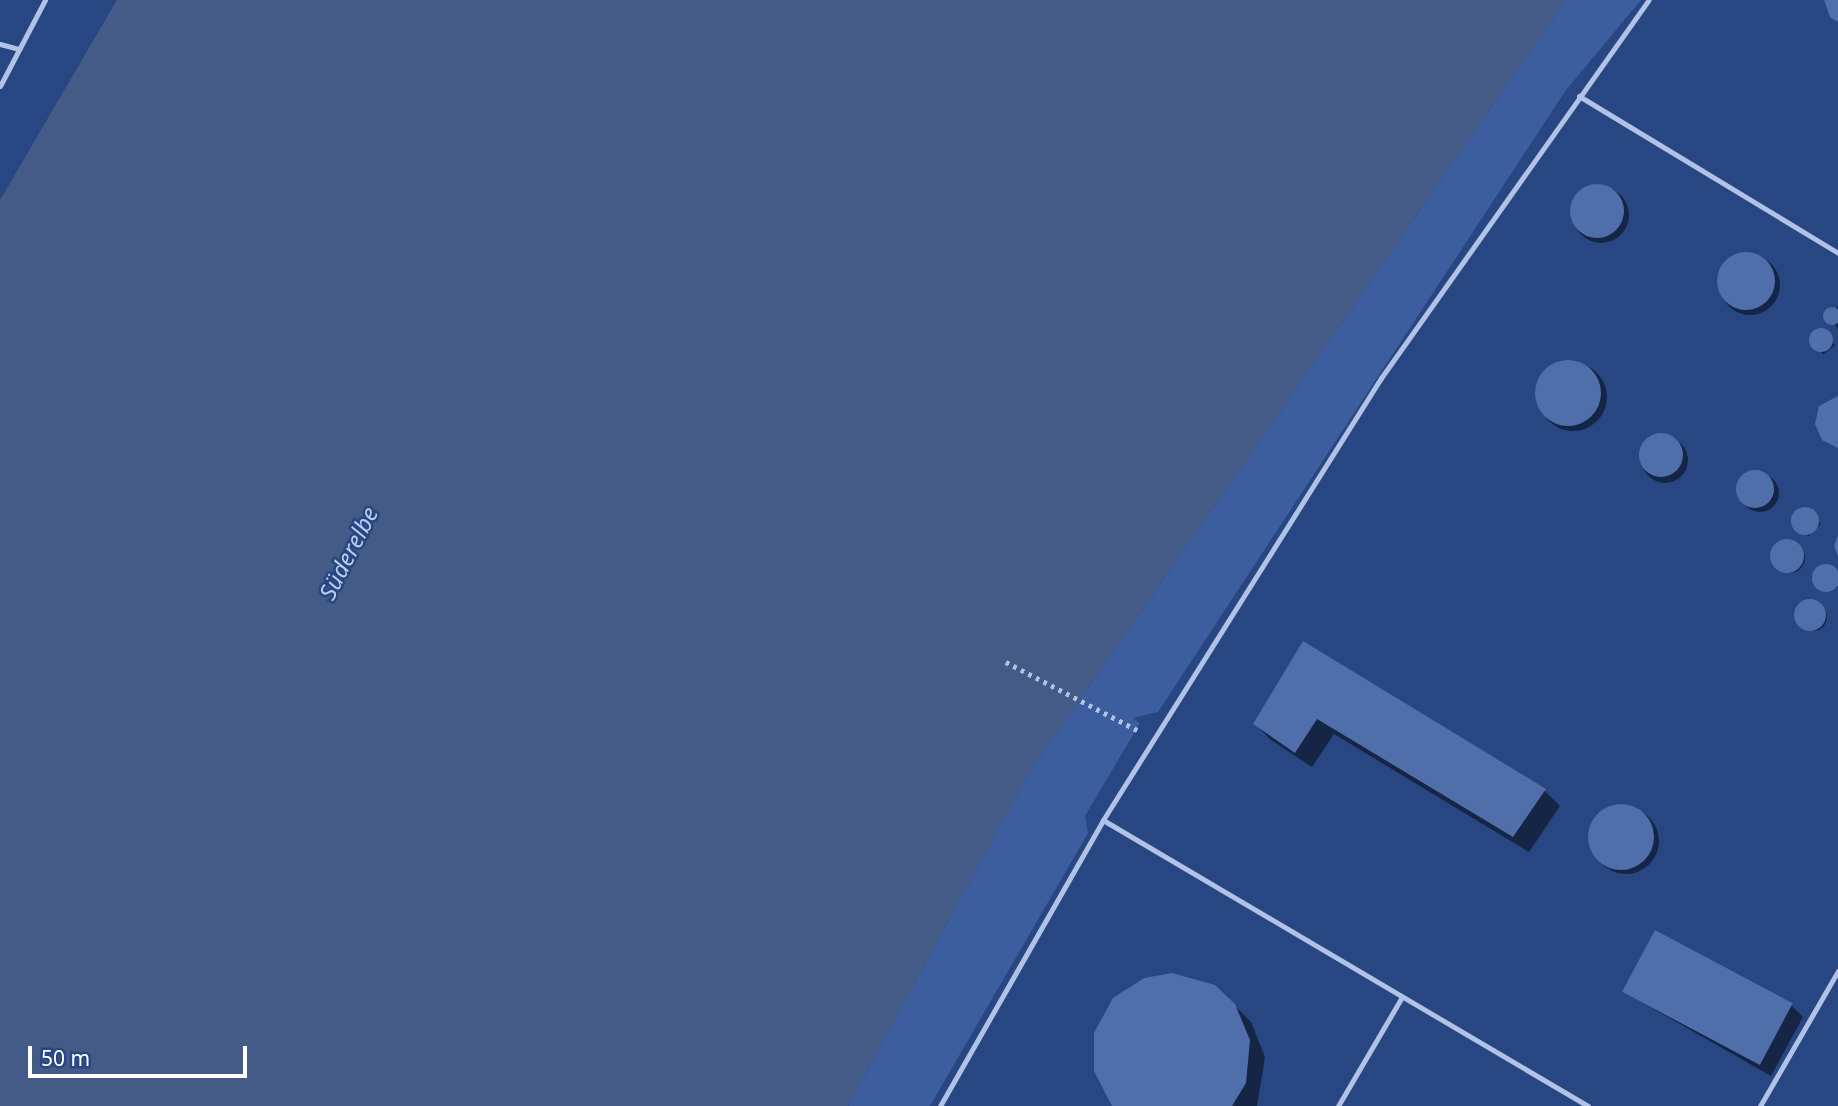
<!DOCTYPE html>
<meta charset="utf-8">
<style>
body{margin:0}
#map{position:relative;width:1838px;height:1106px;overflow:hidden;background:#274682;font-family:"Noto Sans",sans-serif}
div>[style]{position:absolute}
.green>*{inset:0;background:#3c5e9f}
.water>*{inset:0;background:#455b87}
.shadow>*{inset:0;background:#0007;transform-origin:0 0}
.round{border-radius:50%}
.building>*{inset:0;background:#506faa;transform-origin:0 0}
.path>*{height:4.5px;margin-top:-2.25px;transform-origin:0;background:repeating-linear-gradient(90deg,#b0c3e6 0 3.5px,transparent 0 8.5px)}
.service>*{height:5px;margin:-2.5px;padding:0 2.5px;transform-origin:2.5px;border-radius:2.5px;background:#b0c3e6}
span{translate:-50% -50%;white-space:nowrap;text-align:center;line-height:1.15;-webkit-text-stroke:5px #274682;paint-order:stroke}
.water-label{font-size:23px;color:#bbcdee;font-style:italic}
.scale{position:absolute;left:28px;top:1046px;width:219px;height:32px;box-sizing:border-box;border:4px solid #fff;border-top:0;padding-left:9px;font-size:21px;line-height:24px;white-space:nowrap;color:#fff;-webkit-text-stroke:5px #274682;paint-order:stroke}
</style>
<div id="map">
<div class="green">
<i style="clip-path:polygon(1566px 0,1641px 0,1566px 90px,1158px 712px,1133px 718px,1140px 723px,1085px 816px,1088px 833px,930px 1106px,848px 1106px,1027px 776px)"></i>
</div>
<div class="water">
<i style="clip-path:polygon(117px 0,1566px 0,1027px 776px,848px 1106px,0 1106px,0 200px)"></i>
</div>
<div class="shadow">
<i class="round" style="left:1573px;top:187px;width:56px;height:56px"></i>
<i class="round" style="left:1720px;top:255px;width:60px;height:60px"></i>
<i style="clip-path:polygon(1838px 306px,1838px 329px,1827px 316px)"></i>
<i style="left:1824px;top:331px;width:18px;height:15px;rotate:52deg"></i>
<i class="round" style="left:1539px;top:363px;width:68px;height:68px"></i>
<i class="round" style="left:1642px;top:437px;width:46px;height:46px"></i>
<i class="round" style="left:1741px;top:474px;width:38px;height:38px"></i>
<i style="left:1806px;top:509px;width:21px;height:18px;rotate:45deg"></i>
<i class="round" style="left:1775px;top:543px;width:30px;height:30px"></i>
<i class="round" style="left:1816px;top:567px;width:24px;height:24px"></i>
<i class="round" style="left:1799px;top:603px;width:28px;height:28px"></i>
<i style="clip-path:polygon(1303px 643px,1545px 791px,1560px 806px,1529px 852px,1334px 734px,1312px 767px,1271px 740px,1255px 724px)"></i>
<i class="round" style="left:1593px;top:808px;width:66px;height:66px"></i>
<i style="clip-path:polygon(1624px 992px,1791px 1005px,1803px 1017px,1771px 1076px)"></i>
<i style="clip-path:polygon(1234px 1005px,1251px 1022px,1265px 1057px,1257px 1106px,1114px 1106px)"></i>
</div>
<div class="building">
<i style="clip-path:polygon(1824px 0,1838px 0,1838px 22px,1830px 17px)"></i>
<i class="round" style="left:1570px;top:184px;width:54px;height:54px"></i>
<i class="round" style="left:1717px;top:252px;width:58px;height:58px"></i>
<i class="round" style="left:1823px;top:307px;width:18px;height:18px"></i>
<i class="round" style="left:1809px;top:328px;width:24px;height:24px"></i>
<i class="round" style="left:1535px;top:360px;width:66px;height:66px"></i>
<i style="clip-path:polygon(1838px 396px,1838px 448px,1822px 440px,1815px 424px,1819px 406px)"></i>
<i class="round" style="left:1639px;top:433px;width:44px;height:44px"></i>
<i class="round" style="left:1736px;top:470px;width:38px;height:38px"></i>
<i class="round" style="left:1791px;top:507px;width:28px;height:28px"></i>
<i style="clip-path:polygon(1838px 535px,1838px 556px,1834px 546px)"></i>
<i class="round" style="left:1770px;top:539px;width:34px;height:34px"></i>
<i class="round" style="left:1812px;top:564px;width:28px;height:28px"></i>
<i class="round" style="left:1794px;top:599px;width:32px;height:32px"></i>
<i style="clip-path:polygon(1303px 641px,1546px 789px,1513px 837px,1317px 719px,1295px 753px,1253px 724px)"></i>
<i class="round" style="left:1588px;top:804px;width:66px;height:66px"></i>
<i style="left:1655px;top:930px;width:156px;height:70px;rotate:28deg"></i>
<i style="clip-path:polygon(1172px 973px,1215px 985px,1235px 1004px,1250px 1040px,1246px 1083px,1232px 1106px,1112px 1106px,1094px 1071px,1094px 1033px,1113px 998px,1144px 978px)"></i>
</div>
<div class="path">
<i style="left:1006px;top:662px;width:150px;rotate:27.4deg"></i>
</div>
<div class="service">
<i style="left:0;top:44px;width:20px;rotate:15deg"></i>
<i style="left:0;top:86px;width:97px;rotate:-62.4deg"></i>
<i style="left:1579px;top:96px;width:303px;rotate:31.2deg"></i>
<i style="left:1103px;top:820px;width:563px;rotate:30.53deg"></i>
<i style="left:940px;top:1106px;width:329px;rotate:-60.3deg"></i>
<i style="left:1103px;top:820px;width:522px;rotate:-57.83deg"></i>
<i style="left:1381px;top:378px;width:463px;rotate:-54.7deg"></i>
<i style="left:1338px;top:1106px;width:126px;rotate:-59.6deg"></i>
<i style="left:1760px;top:1106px;width:156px;rotate:-60deg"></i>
</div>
<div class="water-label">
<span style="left:348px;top:553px;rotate:-63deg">Süderelbe</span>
</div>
<div class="scale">50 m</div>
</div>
